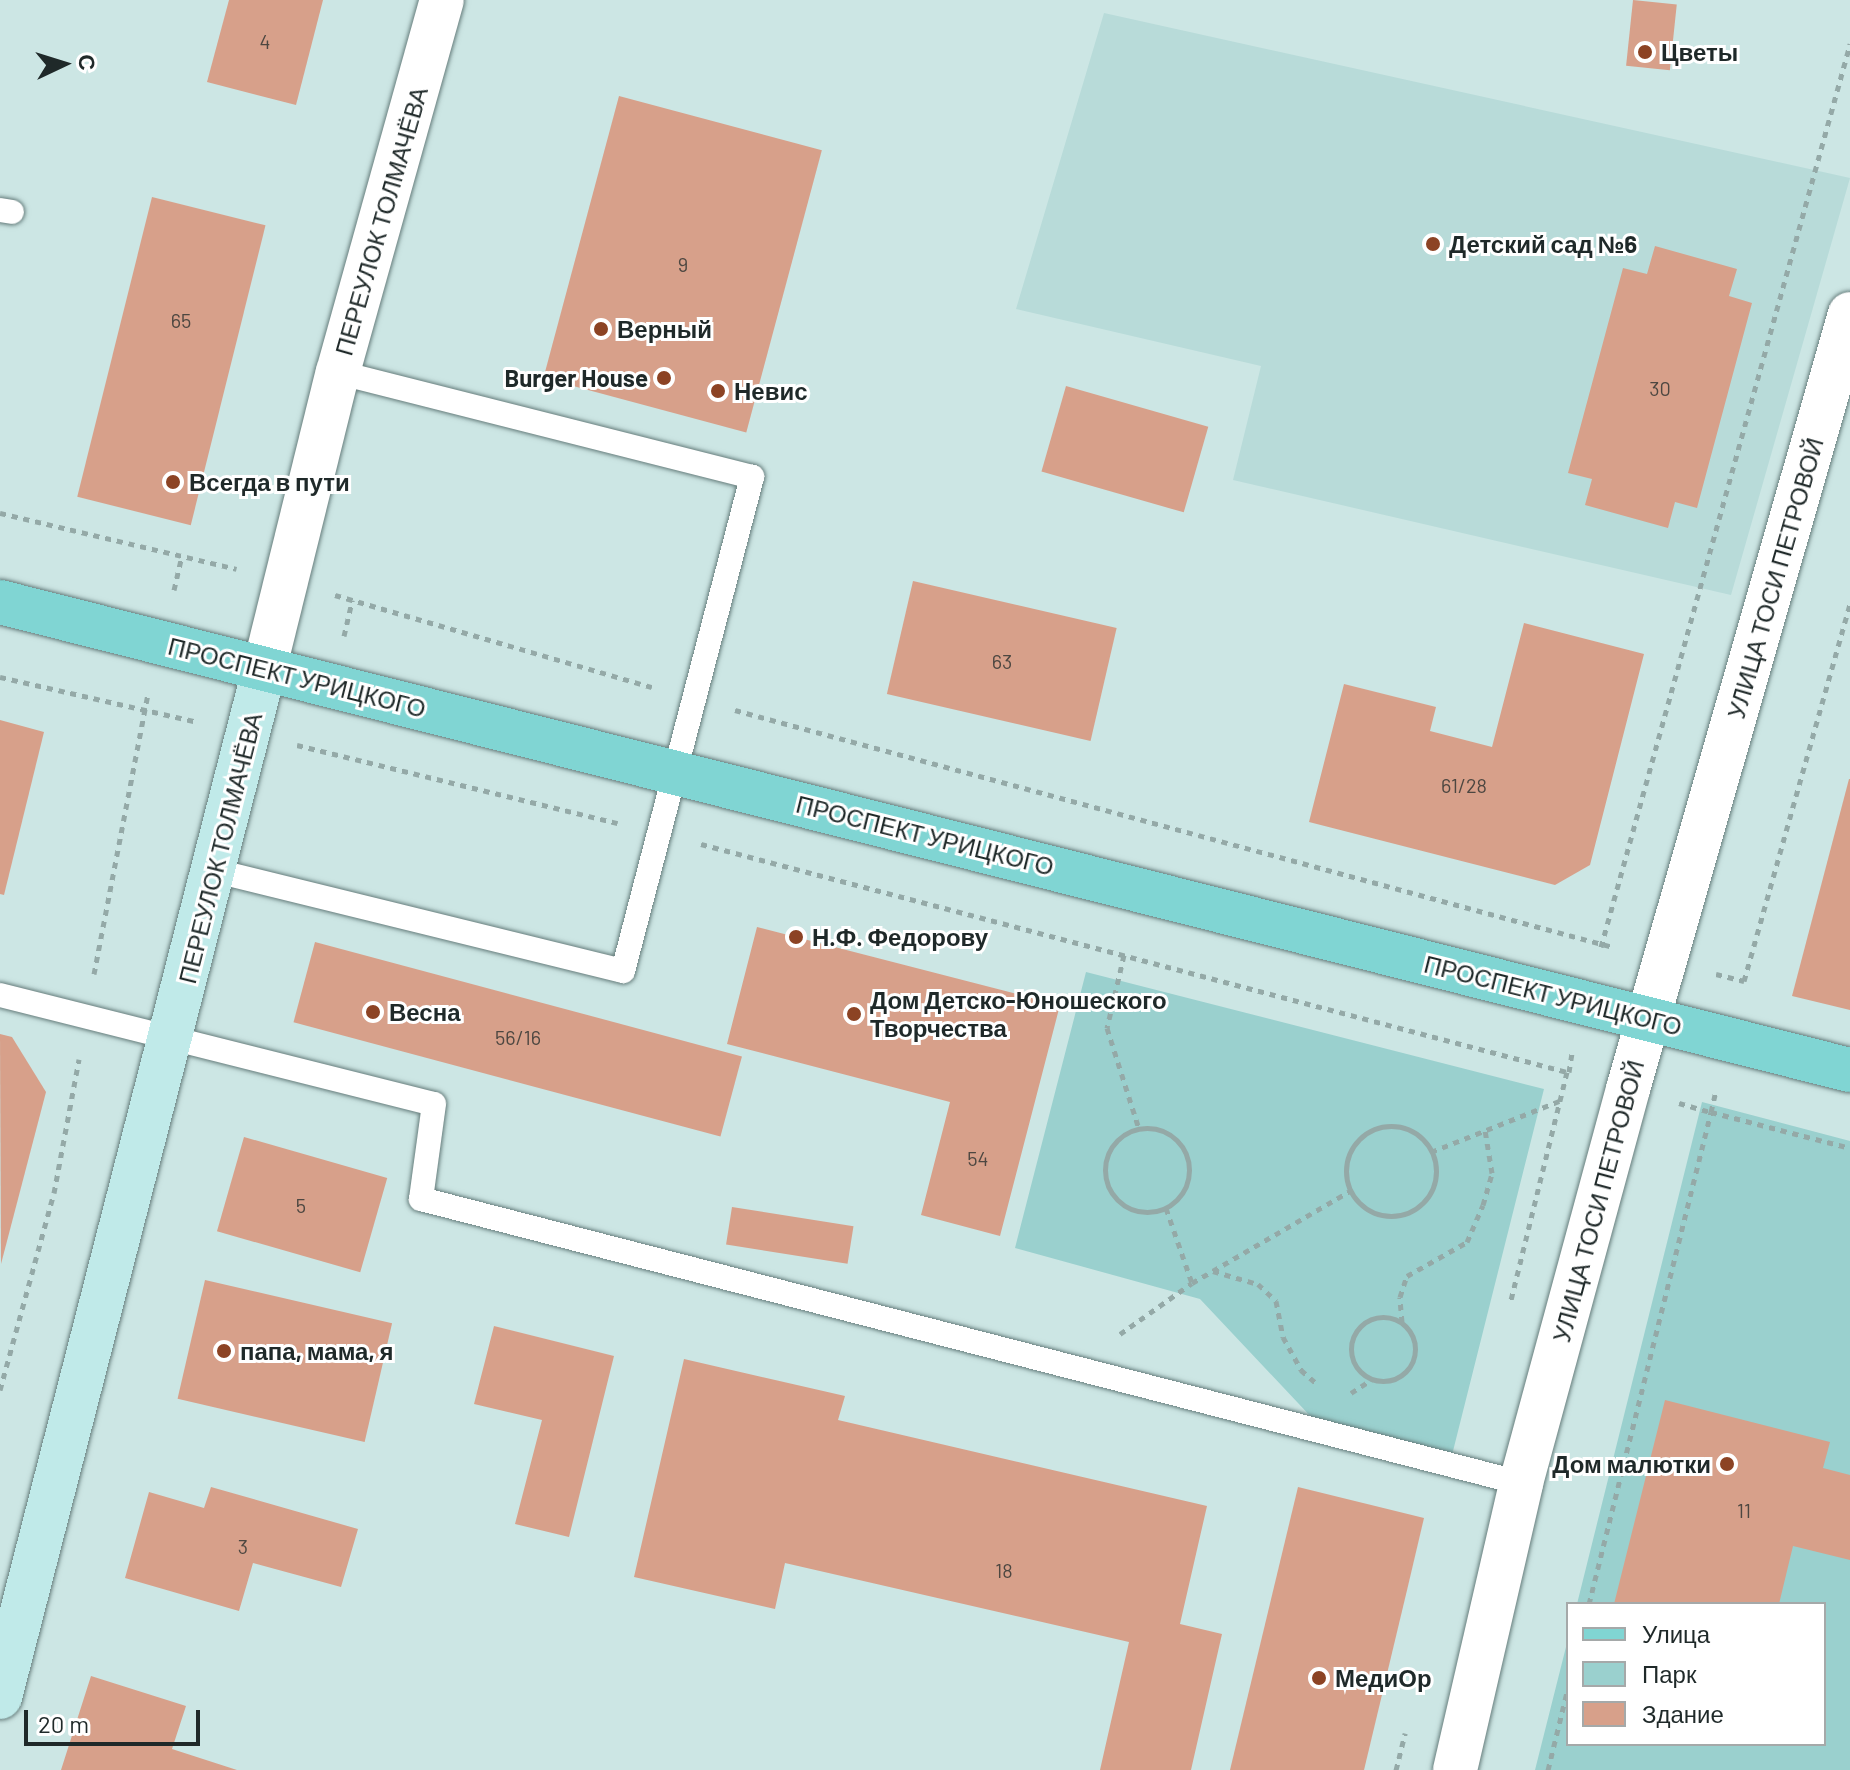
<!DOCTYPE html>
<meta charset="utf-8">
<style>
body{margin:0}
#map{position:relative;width:1850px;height:1770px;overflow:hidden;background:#cce6e4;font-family:Barlow,sans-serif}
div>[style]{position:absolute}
.built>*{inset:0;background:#b8dbd9}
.green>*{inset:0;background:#9ad0ce}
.building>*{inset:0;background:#d7a08a;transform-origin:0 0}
.path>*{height:5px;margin-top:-2.5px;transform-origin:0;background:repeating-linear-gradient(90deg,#94a9a7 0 6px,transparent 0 12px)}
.path>.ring{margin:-2.5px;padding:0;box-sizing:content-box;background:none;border:5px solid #94a9a7;border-radius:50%}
.roads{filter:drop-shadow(0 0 2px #667d7c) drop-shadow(0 0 2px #667d7c)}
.service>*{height:24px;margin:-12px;padding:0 12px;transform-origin:12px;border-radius:12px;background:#fff}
.minor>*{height:44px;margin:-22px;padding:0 22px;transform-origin:22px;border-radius:22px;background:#fff}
.secondary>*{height:44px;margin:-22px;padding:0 22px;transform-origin:22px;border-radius:22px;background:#c0eae9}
.primary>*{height:44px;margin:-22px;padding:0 22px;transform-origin:22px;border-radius:22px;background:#80d5d3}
.dots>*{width:22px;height:22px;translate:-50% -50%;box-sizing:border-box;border:4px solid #fff;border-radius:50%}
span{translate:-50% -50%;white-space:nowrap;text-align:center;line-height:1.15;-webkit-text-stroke:6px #fff;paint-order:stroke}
.number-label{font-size:20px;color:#4d4741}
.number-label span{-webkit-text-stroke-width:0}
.poi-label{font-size:24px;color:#1f2929;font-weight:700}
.left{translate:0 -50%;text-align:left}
.right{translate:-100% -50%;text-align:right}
.street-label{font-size:24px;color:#1f2929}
.legend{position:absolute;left:1566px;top:1602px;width:260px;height:144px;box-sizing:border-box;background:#fff;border:2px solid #a5a9a9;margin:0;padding:10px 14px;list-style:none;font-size:24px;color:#1f2929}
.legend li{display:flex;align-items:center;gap:16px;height:40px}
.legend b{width:40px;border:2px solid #a5a9a9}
.north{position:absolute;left:24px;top:24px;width:80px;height:80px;-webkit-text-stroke:6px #fff;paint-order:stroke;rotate:86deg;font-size:22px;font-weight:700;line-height:32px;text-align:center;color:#1f2929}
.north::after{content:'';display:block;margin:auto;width:28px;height:36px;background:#1f2929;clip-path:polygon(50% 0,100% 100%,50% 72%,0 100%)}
.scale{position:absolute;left:24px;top:1710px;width:176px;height:36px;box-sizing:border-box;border:4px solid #1f2929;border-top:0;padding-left:10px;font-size:24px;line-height:28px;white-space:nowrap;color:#1f2929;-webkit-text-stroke:6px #fff;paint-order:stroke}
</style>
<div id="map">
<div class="built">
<i style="clip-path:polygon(1104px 13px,1850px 178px,1731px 595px,1233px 480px,1261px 366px,1016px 309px)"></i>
</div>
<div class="green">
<i style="clip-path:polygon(1086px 972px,1544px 1089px,1452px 1455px,1314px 1420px,1200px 1299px,1015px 1248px)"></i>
<i style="clip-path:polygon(1702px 1102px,1850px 1141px,1850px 1770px,1535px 1770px,1568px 1639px,1568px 1744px,1824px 1744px,1824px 1604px,1577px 1604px)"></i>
</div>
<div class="building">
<i style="clip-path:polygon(229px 0,323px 0,296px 105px,207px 82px)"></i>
<i style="left:1633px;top:0;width:44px;height:66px;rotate:6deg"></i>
<i style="left:619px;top:96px;width:210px;height:292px;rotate:15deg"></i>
<i style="left:152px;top:197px;width:117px;height:309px;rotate:14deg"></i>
<i style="clip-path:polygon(1655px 246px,1737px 269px,1729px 296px,1752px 303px,1697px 508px,1675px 502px,1668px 528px,1585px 505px,1592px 479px,1568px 473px,1623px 268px,1647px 274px)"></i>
<i style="left:1066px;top:386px;width:148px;height:89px;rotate:16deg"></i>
<i style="left:913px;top:581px;width:209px;height:116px;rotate:13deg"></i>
<i style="clip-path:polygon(1524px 623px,1644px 654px,1590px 865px,1555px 885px,1309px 822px,1344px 684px,1436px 707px,1430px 731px,1492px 747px)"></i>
<i style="clip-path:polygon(0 720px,44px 732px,4px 895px,0 894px)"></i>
<i style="clip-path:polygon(1849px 779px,1850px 779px,1850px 1010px,1792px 996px)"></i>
<i style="clip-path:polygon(757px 927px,1060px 1005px,1000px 1236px,921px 1215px,950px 1102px,727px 1044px)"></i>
<i style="left:315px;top:942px;width:442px;height:83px;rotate:15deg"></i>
<i style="clip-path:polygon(0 1034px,12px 1037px,46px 1092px,1px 1264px)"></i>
<i style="left:244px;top:1137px;width:149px;height:98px;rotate:16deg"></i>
<i style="left:732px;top:1207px;width:123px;height:38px;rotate:9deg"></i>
<i style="left:205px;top:1280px;width:192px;height:122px;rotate:13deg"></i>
<i style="clip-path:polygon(494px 1326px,614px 1356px,569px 1537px,515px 1524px,542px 1420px,474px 1404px)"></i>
<i style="clip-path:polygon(684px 1359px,845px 1396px,838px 1420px,1207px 1506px,1180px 1624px,1222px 1634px,1191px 1770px,1100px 1770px,1129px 1642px,785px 1563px,775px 1609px,634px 1577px)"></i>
<i style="clip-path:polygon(1665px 1400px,1830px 1442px,1823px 1468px,1850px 1475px,1850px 1560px,1793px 1546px,1779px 1604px,1614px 1604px)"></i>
<i style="clip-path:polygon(211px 1487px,358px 1529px,341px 1587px,253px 1563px,239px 1611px,125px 1578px,149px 1492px,204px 1508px)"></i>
<i style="clip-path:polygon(1298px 1487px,1424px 1518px,1408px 1586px,1364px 1770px,1230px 1770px)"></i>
<i style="clip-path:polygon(91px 1676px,186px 1706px,172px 1749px,237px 1770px,61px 1770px)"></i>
</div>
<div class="path">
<i style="left:0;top:513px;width:243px;rotate:13.3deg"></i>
<i style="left:174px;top:590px;width:35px;rotate:-77deg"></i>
<i style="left:335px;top:595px;width:330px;rotate:16.2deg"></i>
<i style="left:344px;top:636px;width:37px;rotate:-77deg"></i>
<i style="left:0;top:677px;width:203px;rotate:12.8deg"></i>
<i style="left:735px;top:710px;width:909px;rotate:15.11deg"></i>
<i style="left:297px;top:745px;width:330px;rotate:13.7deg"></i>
<i style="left:701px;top:844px;width:896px;rotate:14.75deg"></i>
<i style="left:1567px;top:1072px;width:235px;rotate:103.8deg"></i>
<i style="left:1601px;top:947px;width:937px;rotate:-74.58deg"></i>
<i style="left:1124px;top:955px;width:75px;rotate:103.1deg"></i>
<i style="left:1107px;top:1028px;width:106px;rotate:72.4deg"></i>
<i style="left:94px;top:974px;width:286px;rotate:-79.1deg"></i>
<i style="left:1716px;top:974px;width:29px;rotate:14deg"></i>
<i style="left:1744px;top:981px;width:391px;rotate:-74.3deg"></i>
<i style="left:1569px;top:1072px;width:19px;rotate:-81deg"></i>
<i style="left:1679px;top:1103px;width:33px;rotate:16deg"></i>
<i style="left:1711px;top:1112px;width:22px;rotate:-77deg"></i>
<i class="ring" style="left:1346px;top:1126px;width:85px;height:85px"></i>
<i class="ring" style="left:1105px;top:1128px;width:79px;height:79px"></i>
<i style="left:1431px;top:1152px;width:138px;rotate:-21.7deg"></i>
<i style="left:1166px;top:1208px;width:79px;rotate:70.9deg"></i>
<i style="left:1213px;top:1271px;width:47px;rotate:16.1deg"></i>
<i style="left:1258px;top:1284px;width:25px;rotate:43deg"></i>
<i style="left:1276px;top:1301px;width:37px;rotate:79deg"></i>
<i style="left:1283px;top:1337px;width:38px;rotate:61deg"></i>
<i style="left:1301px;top:1370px;width:20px;rotate:41deg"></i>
<i class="ring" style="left:1351px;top:1317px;width:59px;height:59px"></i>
<i style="left:1402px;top:1322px;width:25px;rotate:-95deg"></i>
<i style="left:1400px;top:1297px;width:22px;rotate:-72deg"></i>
<i style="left:1407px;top:1276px;width:69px;rotate:-29.5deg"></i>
<i style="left:1467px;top:1242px;width:40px;rotate:-66.6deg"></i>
<i style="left:1483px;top:1205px;width:33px;rotate:-74deg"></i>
<i style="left:1492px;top:1173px;width:44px;rotate:-99.2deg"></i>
<i style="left:1120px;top:1334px;width:88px;rotate:-35.3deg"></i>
<i style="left:1192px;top:1283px;width:183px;rotate:-30.2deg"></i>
<i style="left:0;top:1390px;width:204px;rotate:-74.7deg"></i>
<i style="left:54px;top:1193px;width:136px;rotate:-79.4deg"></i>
<i style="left:1351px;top:1393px;width:24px;rotate:-33deg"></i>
<i style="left:1589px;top:1604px;width:507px;rotate:-76.07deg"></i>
<i style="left:1711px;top:1112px;width:144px;rotate:14.5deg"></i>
<i style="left:1396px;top:1770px;width:38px;rotate:-76deg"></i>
<i style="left:1548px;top:1770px;width:84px;rotate:-76.3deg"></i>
</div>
<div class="roads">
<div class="service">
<i style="left:0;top:210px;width:12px;rotate:9deg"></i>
<i style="left:216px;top:871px;width:419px;rotate:13.8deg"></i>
<i style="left:623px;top:971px;width:511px;rotate:-75.36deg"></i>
<i style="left:752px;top:477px;width:427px;rotate:-165.8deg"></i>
<i style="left:0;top:995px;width:447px;rotate:14.1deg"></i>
<i style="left:434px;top:1104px;width:96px;rotate:97.8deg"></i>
<i style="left:421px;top:1199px;width:1136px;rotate:14.48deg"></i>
</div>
<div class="minor">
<i style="left:264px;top:670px;width:307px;rotate:-76.1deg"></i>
<i style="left:338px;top:372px;width:386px;rotate:-74.4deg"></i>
<i style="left:1455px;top:1770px;width:294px;rotate:-77deg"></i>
<i style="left:1521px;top:1483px;width:408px;rotate:-74.8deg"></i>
<i style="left:1628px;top:1089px;width:806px;rotate:-74.02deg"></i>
</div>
<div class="secondary">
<i style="left:0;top:1697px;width:1060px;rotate:-75.58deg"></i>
</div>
<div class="primary">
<i style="left:0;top:602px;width:1908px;rotate:14.2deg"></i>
</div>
</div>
<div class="dots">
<i style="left:1645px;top:52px;background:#8c4324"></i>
<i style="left:1433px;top:244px;background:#8c4324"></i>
<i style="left:601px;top:329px;background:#8c4324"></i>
<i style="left:664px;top:378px;background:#8c4324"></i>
<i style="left:718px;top:391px;background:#8c4324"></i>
<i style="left:173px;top:482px;background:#8c4324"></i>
<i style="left:796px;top:937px;background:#8c4324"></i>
<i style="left:373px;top:1012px;background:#8c4324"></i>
<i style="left:854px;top:1014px;background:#8c4324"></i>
<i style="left:224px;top:1351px;background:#8c4324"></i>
<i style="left:1727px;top:1464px;background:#8c4324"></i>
<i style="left:1319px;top:1678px;background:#8c4324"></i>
</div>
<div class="number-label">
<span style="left:265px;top:41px">4</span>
<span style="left:683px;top:264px">9</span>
<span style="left:181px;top:320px">65</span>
<span style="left:1660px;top:388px">30</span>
<span style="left:1002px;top:661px">63</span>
<span style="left:1464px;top:785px">61/28</span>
<span style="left:518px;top:1037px">56/16</span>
<span style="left:978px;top:1158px">54</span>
<span style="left:301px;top:1205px">5</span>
<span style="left:1744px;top:1510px">11</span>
<span style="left:243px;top:1546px">3</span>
<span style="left:1004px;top:1570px">18</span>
</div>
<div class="poi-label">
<span class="left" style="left:1661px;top:52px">Цветы</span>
<span class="left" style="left:1449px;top:244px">Детский сад №6</span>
<span class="left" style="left:617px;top:329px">Верный</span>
<span class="right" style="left:648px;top:378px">Burger House</span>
<span class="left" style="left:734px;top:391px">Невис</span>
<span class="left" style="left:189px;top:482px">Всегда в пути</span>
<span class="left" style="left:812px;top:937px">Н.Ф. Федорову</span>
<span class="left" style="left:870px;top:1014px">Дом Детско-Юношеского<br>Творчества</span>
<span class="left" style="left:389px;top:1012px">Весна</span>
<span class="left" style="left:240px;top:1351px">папа, мама, я</span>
<span class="right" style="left:1711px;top:1464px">Дом малютки</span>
<span class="left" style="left:1335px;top:1678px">МедиОр</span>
</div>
<div class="street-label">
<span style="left:381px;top:221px;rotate:-74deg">ПЕРЕУЛОК ТОЛМАЧЁВА</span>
<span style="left:1775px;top:578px;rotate:-74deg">УЛИЦА ТОСИ ПЕТРОВОЙ</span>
<span style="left:297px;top:677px;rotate:14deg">ПРОСПЕКТ УРИЦКОГО</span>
<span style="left:925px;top:835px;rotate:14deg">ПРОСПЕКТ УРИЦКОГО</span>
<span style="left:220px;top:848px;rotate:-76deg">ПЕРЕУЛОК ТОЛМАЧЁВА</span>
<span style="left:1553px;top:995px;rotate:14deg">ПРОСПЕКТ УРИЦКОГО</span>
<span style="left:1598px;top:1201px;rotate:-75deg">УЛИЦА ТОСИ ПЕТРОВОЙ</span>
</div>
<ul class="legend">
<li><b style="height:10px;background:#80d5d3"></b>Улица</li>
<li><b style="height:22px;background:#9ad0ce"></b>Парк</li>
<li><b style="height:22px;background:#d7a08a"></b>Здание</li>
</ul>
<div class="north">С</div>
<div class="scale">20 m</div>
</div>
